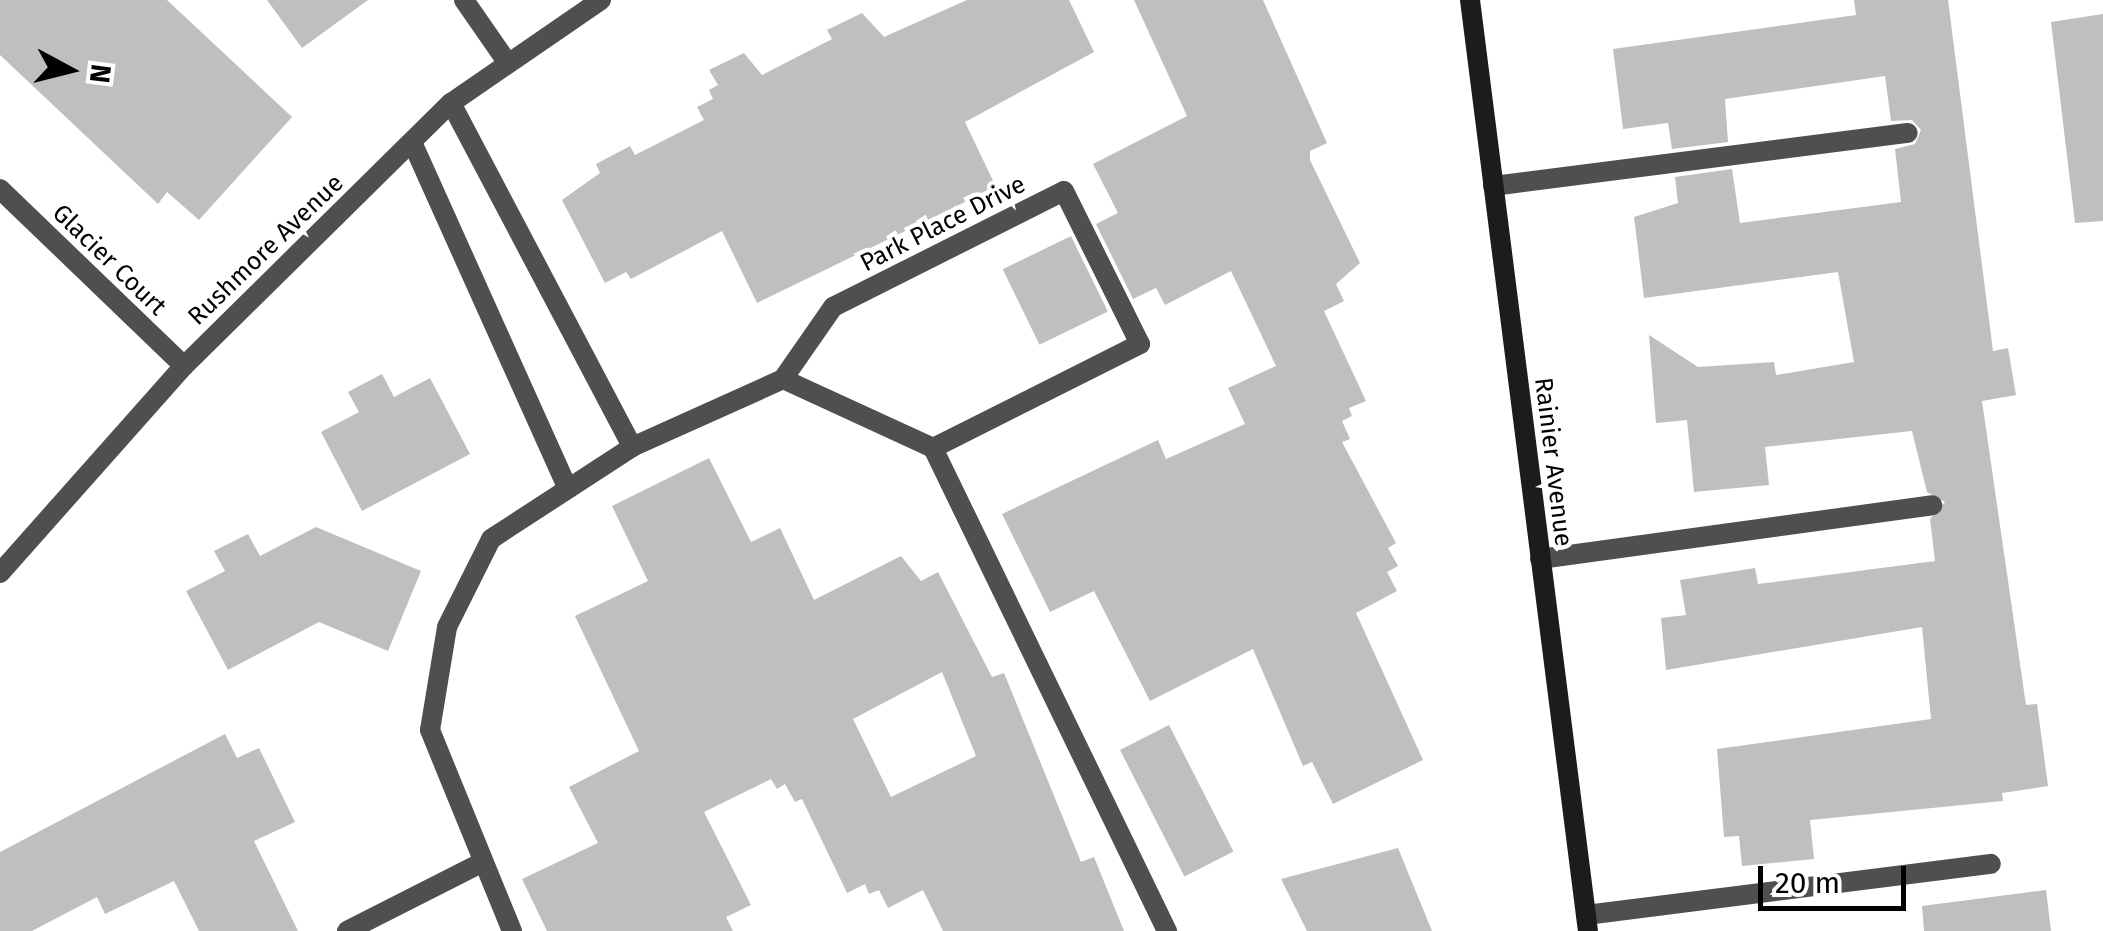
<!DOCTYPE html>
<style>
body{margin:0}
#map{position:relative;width:2103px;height:931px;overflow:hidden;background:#fff;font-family:"Fira Sans",sans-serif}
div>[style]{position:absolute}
.building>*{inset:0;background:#bfbfbf;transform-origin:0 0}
.lane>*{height:20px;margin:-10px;padding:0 10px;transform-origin:10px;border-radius:10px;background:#4f4f4f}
.street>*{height:20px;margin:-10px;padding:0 10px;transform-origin:10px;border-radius:10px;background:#4f4f4f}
.secondary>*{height:20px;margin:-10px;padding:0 10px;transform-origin:10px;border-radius:10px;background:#1c1c1c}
span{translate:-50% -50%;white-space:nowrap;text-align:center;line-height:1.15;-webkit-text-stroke:9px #fff;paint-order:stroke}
.street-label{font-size:25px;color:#000}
.north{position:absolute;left:20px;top:20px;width:100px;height:100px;-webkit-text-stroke:8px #fff;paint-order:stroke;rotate:97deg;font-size:28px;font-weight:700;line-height:40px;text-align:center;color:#000}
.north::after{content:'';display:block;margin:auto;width:35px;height:45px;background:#000;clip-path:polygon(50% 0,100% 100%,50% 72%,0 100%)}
.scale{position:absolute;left:1758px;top:866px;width:148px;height:45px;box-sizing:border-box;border:5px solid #000;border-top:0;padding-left:12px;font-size:30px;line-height:35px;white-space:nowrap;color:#000;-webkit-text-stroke:8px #fff;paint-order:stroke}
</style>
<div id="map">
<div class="building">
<i style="clip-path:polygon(0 0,167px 0,292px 117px,199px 220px,167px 192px,158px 204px,0 55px)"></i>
<i style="clip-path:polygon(267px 0,368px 0,302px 48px)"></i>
<i style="clip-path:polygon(967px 0,1069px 0,1094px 52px,965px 122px,996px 187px,757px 303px,722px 231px,631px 279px,626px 272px,605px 283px,562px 200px,600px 173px,596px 164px,630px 146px,635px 155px,704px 120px,697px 107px,713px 99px,709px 90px,718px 85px,709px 70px,744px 53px,762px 75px,832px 39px,827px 30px,862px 13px,884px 37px)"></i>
<i style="clip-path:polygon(1134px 0,1263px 0,1327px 143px,1310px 151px,1310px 160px,1360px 263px,1336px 284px,1344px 301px,1324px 311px,1366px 401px,1349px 408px,1352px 416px,1342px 421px,1350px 439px,1342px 442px,1396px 543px,1388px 548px,1398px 566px,1387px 572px,1397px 591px,1356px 613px,1423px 760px,1333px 804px,1312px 762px,1303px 766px,1253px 649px,1150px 701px,1094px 591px,1050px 612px,1002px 514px,1158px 440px,1166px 459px,1245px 424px,1228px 388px,1276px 366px,1231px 271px,1165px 305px,1156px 288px,1133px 299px,1096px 224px,1118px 213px,1093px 164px,1187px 116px)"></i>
<i style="clip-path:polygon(1854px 0,1948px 0,1993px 351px,2008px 348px,2016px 395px,1982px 401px,2026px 705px,2037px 704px,2048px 786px,2002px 793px,2003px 801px,1810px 820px,1814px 859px,1742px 866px,1739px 836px,1724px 837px,1717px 749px,1931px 719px,1922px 627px,1666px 670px,1661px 618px,1686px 615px,1680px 580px,1755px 568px,1758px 584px,1935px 561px,1930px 519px,1945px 502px,1927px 492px,1912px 431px,1765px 447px,1769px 485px,1694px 492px,1687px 420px,1656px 423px,1649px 335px,1698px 367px,1774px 362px,1776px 375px,1854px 362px,1838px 272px,1644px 298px,1634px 217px,1678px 203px,1675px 177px,1732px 169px,1740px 223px,1901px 202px,1895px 149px,1915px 144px,1921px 130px,1912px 120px,1891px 121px,1885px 76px,1725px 99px,1728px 142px,1672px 149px,1668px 123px,1623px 129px,1613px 49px,1856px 15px)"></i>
<i style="clip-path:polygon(2103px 14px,2103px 221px,2075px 223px,2051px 22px)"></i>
<i style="left:1071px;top:236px;width:84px;height:76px;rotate:64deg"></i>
<i style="clip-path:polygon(382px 374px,394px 397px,430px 378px,470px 454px,362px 511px,321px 432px,359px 412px,348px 392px)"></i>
<i style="clip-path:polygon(evenodd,709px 458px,751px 542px,780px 528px,814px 600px,901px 556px,921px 581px,938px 572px,992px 677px,1004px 673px,1081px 862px,1094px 857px,1124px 931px,943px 931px,923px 890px,888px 908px,879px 890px,869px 894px,865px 884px,847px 893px,802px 799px,795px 802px,785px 784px,777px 789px,771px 779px,704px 812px,751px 905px,726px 917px,733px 931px,547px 931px,522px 879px,598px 843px,569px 787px,639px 751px,575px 616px,648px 581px,612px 506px,709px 458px,942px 672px,976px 756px,891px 797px,853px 719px,942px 672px)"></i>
<i style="clip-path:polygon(316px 527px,421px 571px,388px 651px,319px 622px,228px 670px,186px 591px,225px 571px,214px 551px,248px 534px,260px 556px)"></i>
<i style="left:1169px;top:725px;width:142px;height:55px;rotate:63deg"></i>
<i style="clip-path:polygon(225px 734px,237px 758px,259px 748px,295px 822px,254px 841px,298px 931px,199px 931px,174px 881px,105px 914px,97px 897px,32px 931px,0 931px,0 852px)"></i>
<i style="clip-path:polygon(1398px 848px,1432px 931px,1307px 931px,1281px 879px)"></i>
<i style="clip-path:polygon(2046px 890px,2051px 931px,1924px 931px,1922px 906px)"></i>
</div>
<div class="lane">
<i style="left:1493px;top:186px;width:418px;rotate:-7.3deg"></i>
<i style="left:1540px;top:559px;width:396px;rotate:-7.8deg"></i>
<i style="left:1586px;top:915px;width:408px;rotate:-7.2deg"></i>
</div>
<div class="street">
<i style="left:464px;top:0;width:75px;rotate:55.3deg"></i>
<i style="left:451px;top:103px;width:389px;rotate:62.2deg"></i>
<i style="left:412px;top:142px;width:380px;rotate:65.8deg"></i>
<i style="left:0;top:189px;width:255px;rotate:43.9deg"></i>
<i style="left:783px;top:379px;width:88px;rotate:-55.2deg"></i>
<i style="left:833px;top:307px;width:258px;rotate:-26.7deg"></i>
<i style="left:1064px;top:191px;width:171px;rotate:63.6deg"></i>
<i style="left:1140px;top:344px;width:232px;rotate:153.3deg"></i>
<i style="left:0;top:573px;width:277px;rotate:-48.4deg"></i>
<i style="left:184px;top:366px;width:375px;rotate:-44.6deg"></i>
<i style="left:451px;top:103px;width:182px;rotate:-34.5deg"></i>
<i style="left:347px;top:931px;width:148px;rotate:-26.9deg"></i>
<i style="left:512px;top:931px;width:217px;rotate:-112.2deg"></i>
<i style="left:430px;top:730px;width:104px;rotate:-80.6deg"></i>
<i style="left:447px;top:627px;width:98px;rotate:-63.4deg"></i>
<i style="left:491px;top:539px;width:168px;rotate:-33.1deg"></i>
<i style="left:632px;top:447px;width:166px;rotate:-24.2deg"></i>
<i style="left:783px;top:379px;width:165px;rotate:24.7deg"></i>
<i style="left:933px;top:448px;width:537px;rotate:64.15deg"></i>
</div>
<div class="secondary">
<i style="left:1470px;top:0;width:938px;rotate:82.78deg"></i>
</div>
<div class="street-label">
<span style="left:943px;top:224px;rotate:-27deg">Park Place Drive</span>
<span style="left:266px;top:250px;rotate:-44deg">Rushmore Avenue</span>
<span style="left:109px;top:260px;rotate:44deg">Glacier Court</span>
<span style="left:1553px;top:462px;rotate:83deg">Rainier Avenue</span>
</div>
<div class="north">N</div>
<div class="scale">20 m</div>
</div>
